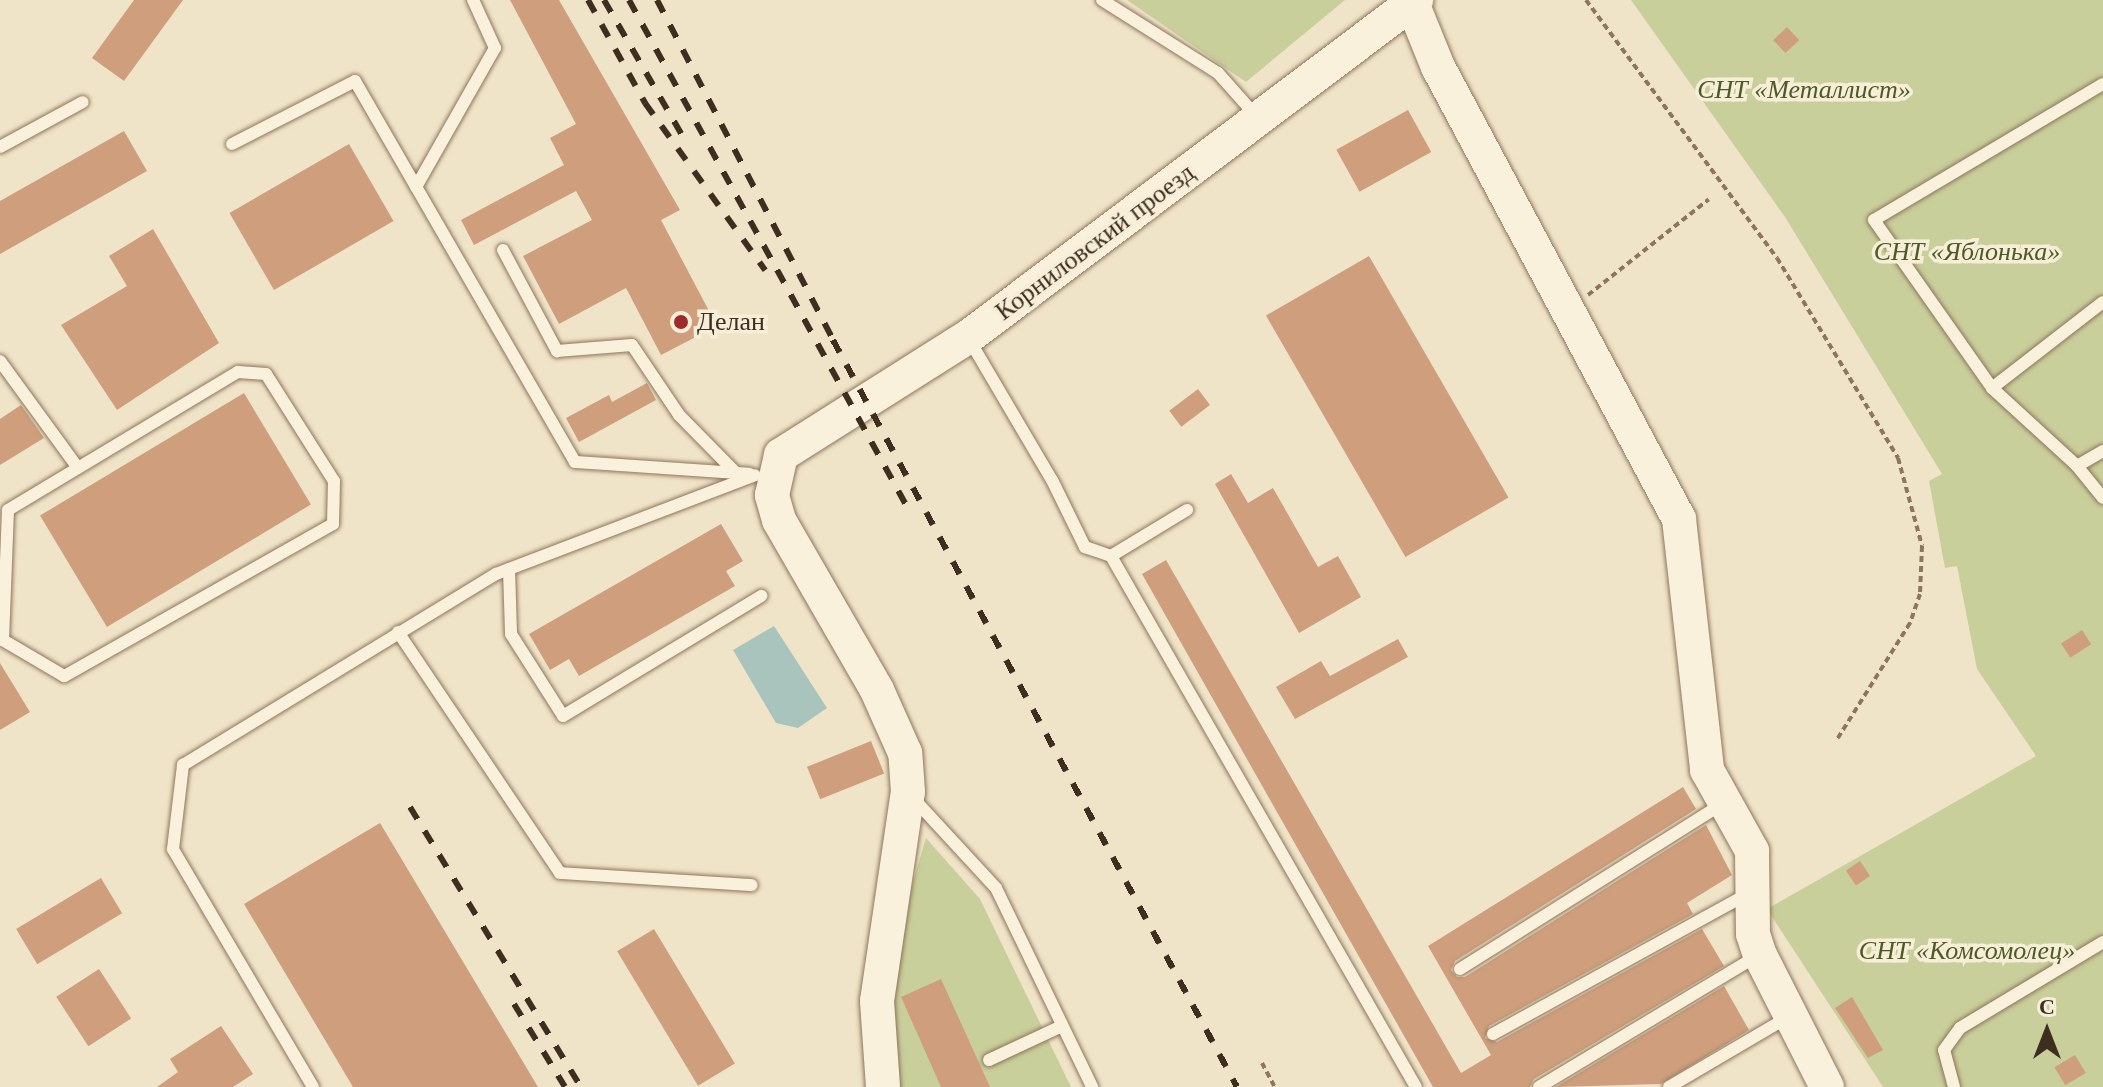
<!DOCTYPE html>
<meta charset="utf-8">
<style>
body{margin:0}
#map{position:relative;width:2103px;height:1087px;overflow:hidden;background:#f0e4c8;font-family:"Times New Roman",serif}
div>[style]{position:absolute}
.green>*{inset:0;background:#c9cf9b}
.water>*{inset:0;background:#a9c4bc}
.building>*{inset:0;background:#cf9f7d;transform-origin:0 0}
.path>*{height:4px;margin-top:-2px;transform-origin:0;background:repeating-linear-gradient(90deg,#8d765c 0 6px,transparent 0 10px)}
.roads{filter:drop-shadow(0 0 2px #8d765c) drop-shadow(0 0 2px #8d765c)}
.lane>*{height:12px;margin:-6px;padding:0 6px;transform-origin:6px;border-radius:6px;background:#faf1dc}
.secondary>*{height:34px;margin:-17px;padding:0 17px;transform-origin:17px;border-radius:17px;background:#faf1dc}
.rail>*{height:6px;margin-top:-3px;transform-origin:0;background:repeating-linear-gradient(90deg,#3d2e20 0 14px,transparent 0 28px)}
.dots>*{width:22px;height:22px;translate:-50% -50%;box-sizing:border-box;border:4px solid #f7eed8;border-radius:50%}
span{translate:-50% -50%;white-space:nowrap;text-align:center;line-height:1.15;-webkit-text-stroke:7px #f7eed8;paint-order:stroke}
.park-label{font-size:26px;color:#4d5a26;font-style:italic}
.street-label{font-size:26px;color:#3d2e20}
.poi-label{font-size:26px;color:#3d2e20}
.left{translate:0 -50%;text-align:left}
.north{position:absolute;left:2007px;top:991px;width:80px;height:80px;-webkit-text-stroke:6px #f7eed8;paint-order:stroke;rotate:0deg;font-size:22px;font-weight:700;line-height:32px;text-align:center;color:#3d2e20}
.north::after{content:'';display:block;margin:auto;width:28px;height:36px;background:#3d2e20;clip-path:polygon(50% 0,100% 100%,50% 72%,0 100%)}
</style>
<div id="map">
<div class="green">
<i style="clip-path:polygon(1127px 0,1345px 0,1246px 82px)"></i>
<i style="clip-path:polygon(1631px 0,2103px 0,2103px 1087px,1883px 1087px,1767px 909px,2036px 756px,1977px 669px,1957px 566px,1945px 568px,1929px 481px,1942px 474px,1785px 217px)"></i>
<i style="clip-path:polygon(926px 838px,980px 899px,1071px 1087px,894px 1087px,890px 960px)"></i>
</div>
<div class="water">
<i style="clip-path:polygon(774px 626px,827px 708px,798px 728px,776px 723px,733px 650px)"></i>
</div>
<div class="building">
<i style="clip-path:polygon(134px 0,183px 0,124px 81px,92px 58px)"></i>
<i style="clip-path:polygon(510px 0,559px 0,680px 210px,661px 220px,717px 326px,661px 355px,626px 288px,559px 324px,523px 256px,592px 220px,576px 191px,474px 245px,461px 220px,564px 165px,550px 138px,576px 124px)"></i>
<i style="left:1787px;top:27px;width:18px;height:19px;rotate:47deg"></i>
<i style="left:1408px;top:110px;width:48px;height:82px;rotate:61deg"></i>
<i style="clip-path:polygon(124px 131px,147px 171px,0 254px,0 201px)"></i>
<i style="left:349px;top:144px;width:89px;height:138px;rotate:60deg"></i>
<i style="clip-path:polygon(153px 229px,219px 343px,117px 410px,61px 325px,127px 286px,109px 256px)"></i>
<i style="left:1369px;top:256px;width:279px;height:119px;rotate:60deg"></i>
<i style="clip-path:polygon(647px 383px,656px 400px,579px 442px,566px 418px,609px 395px,612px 402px)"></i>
<i style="left:1198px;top:389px;width:20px;height:36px;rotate:53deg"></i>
<i style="left:244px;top:393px;width:130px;height:238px;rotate:59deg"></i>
<i style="clip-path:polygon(21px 405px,44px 438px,0 465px,0 419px)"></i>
<i style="clip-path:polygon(1231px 474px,1248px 503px,1273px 488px,1318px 567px,1338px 556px,1361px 597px,1299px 633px,1215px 484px)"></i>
<i style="clip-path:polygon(721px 524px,743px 561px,726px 571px,735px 586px,579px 676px,569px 659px,550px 670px,529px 634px)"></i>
<i style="clip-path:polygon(1166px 560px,1461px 1073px,1491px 1055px,1428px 946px,1683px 787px,1696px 809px,1455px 961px,1451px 970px,1457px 977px,1465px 977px,1706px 825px,1732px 875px,1687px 903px,1693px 914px,1489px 1026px,1485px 1038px,1497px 1042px,1702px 929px,1724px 966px,1534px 1079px,1530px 1087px,1433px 1087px,1142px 574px)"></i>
<i style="left:2082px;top:630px;width:17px;height:25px;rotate:57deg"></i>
<i style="clip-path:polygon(1398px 639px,1408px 657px,1295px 719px,1276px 687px,1321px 661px,1330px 676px)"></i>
<i style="clip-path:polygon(0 663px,30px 712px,0 730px)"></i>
<i style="left:871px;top:741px;width:35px;height:69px;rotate:68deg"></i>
<i style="clip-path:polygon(380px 823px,538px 1087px,353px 1087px,244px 904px)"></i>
<i style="left:1860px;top:861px;width:18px;height:17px;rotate:56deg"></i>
<i style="left:101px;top:878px;width:41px;height:99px;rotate:59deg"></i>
<i style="left:654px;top:929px;width:157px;height:43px;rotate:59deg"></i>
<i style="left:99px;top:969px;width:59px;height:51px;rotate:57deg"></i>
<i style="clip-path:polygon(941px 979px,990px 1087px,941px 1087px,901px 997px)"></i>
<i style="clip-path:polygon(1724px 986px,1749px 1030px,1661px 1084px,1556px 1087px)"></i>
<i style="clip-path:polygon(1852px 997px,1883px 1050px,1868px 1058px,1835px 1008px)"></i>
<i style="clip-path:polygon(221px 1026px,253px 1074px,233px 1087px,157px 1087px,178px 1072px,170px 1059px)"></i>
<i style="left:2075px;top:1055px;width:21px;height:24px;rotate:59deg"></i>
</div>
<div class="path">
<i style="left:1586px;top:0;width:321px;rotate:53.5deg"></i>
<i style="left:1777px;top:258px;width:234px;rotate:58.8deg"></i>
<i style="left:1898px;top:458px;width:91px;rotate:74.7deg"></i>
<i style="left:1922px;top:546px;width:48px;rotate:92.4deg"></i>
<i style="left:1920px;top:594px;width:31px;rotate:109deg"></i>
<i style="left:1910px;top:623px;width:136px;rotate:122.1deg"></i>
<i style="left:1588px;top:295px;width:154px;rotate:-38.4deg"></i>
<i style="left:1262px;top:1063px;width:27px;rotate:62deg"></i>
</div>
<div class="roads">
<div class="lane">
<i style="left:1102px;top:0;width:137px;rotate:32.2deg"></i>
<i style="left:1218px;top:73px;width:59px;rotate:48.4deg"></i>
<i style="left:2103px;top:84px;width:266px;rotate:149.3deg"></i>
<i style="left:1874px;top:220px;width:205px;rotate:54.9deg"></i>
<i style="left:1992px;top:388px;width:115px;rotate:42.5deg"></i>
<i style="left:2077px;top:466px;width:41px;rotate:50.9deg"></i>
<i style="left:232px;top:144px;width:138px;rotate:-27.1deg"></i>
<i style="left:355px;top:81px;width:440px;rotate:60deg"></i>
<i style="left:575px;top:462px;width:175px;rotate:3.9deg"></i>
<i style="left:0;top:147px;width:94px;rotate:-28.5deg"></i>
<i style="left:416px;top:187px;width:160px;rotate:-60.4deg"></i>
<i style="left:495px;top:48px;width:53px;rotate:-114.6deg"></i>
<i style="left:503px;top:250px;width:115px;rotate:61.9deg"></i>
<i style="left:557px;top:351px;width:75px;rotate:-4.6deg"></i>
<i style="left:632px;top:345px;width:84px;rotate:56.1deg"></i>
<i style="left:679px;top:415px;width:81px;rotate:45.5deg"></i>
<i style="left:970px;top:341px;width:161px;rotate:59.5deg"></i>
<i style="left:1052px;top:480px;width:75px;rotate:63.8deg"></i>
<i style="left:1085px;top:547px;width:28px;rotate:19deg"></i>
<i style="left:1111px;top:556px;width:612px;rotate:60.13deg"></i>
<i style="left:0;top:361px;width:132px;rotate:53.9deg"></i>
<i style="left:238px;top:372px;width:28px;rotate:4deg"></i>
<i style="left:266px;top:374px;width:127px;rotate:57.6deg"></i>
<i style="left:334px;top:481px;width:43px;rotate:91.3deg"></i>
<i style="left:333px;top:524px;width:309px;rotate:150.5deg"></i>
<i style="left:64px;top:676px;width:71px;rotate:-149.5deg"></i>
<i style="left:3px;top:640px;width:130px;rotate:-87.8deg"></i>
<i style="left:8px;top:510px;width:268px;rotate:-31deg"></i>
<i style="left:1992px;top:388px;width:140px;rotate:-37.8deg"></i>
<i style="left:2077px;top:466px;width:30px;rotate:-30deg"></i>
<i style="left:1111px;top:556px;width:89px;rotate:-31.2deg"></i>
<i style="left:509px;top:569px;width:65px;rotate:88.2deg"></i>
<i style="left:511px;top:634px;width:97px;rotate:57.6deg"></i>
<i style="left:563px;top:716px;width:232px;rotate:-31.2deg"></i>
<i style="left:398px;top:632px;width:290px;rotate:56.1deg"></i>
<i style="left:560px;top:873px;width:192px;rotate:3.6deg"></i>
<i style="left:913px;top:798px;width:122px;rotate:47.3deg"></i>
<i style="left:996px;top:888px;width:221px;rotate:64.2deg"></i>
<i style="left:1460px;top:969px;width:310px;rotate:-32.2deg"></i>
<i style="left:1493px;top:1034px;width:292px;rotate:-28.8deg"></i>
<i style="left:989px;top:1060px;width:81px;rotate:-25deg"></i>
<i style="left:313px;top:1087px;width:276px;rotate:-120.5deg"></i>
<i style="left:173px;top:849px;width:85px;rotate:-83.2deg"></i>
<i style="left:183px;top:765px;width:367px;rotate:-31.4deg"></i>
<i style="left:496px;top:574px;width:277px;rotate:-20.9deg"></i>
<i style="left:1539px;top:1087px;width:257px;rotate:-31deg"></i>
<i style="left:1669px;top:1087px;width:140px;rotate:-30.4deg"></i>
<i style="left:1954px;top:1087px;width:38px;rotate:-105deg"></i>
<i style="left:1944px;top:1050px;width:27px;rotate:-54deg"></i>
<i style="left:1960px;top:1028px;width:167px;rotate:-31deg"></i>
</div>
<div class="secondary">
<i style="left:1412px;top:3px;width:69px;rotate:67.9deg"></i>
<i style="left:1438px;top:67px;width:512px;rotate:61.93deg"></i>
<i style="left:1679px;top:519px;width:253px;rotate:83.6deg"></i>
<i style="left:1707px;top:770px;width:93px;rotate:60.9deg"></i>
<i style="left:1752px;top:851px;width:83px;rotate:89.3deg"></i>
<i style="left:1753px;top:934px;width:22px;rotate:72deg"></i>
<i style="left:1760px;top:955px;width:148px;rotate:63.1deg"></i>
<i style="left:883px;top:1087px;width:86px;rotate:-94deg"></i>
<i style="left:877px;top:1001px;width:211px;rotate:-81.6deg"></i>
<i style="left:908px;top:792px;width:39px;rotate:-94deg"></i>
<i style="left:905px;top:753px;width:69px;rotate:-114deg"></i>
<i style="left:877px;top:690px;width:196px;rotate:-120deg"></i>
<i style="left:779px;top:520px;width:26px;rotate:-106deg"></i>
<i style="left:772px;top:495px;width:41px;rotate:-77.3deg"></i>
<i style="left:781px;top:455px;width:221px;rotate:-32.3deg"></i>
<i style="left:968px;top:337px;width:561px;rotate:-36.95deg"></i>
</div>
</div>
<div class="rail">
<i style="left:588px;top:0;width:118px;rotate:61deg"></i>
<i style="left:645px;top:103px;width:206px;rotate:54.3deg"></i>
<i style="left:604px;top:0;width:166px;rotate:60deg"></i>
<i style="left:629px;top:0;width:586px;rotate:61.25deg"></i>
<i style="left:657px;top:0;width:383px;rotate:62.6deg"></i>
<i style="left:833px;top:340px;width:849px;rotate:61.59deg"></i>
<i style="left:410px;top:807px;width:328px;rotate:58.6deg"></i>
<i style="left:514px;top:1004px;width:97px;rotate:58.4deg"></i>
</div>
<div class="dots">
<i style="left:681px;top:322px;background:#9e2a2b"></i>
</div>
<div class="park-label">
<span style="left:1804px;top:90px">СНТ «Металлист»</span>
<span style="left:1967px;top:252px">СНТ «Яблонька»</span>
<span style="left:1967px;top:951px">СНТ «Комсомолец»</span>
</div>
<div class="street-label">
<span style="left:1095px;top:242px;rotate:-37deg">Корниловский проезд</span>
</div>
<div class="poi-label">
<span class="left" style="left:697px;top:322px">Делан</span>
</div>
<div class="north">С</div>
</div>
